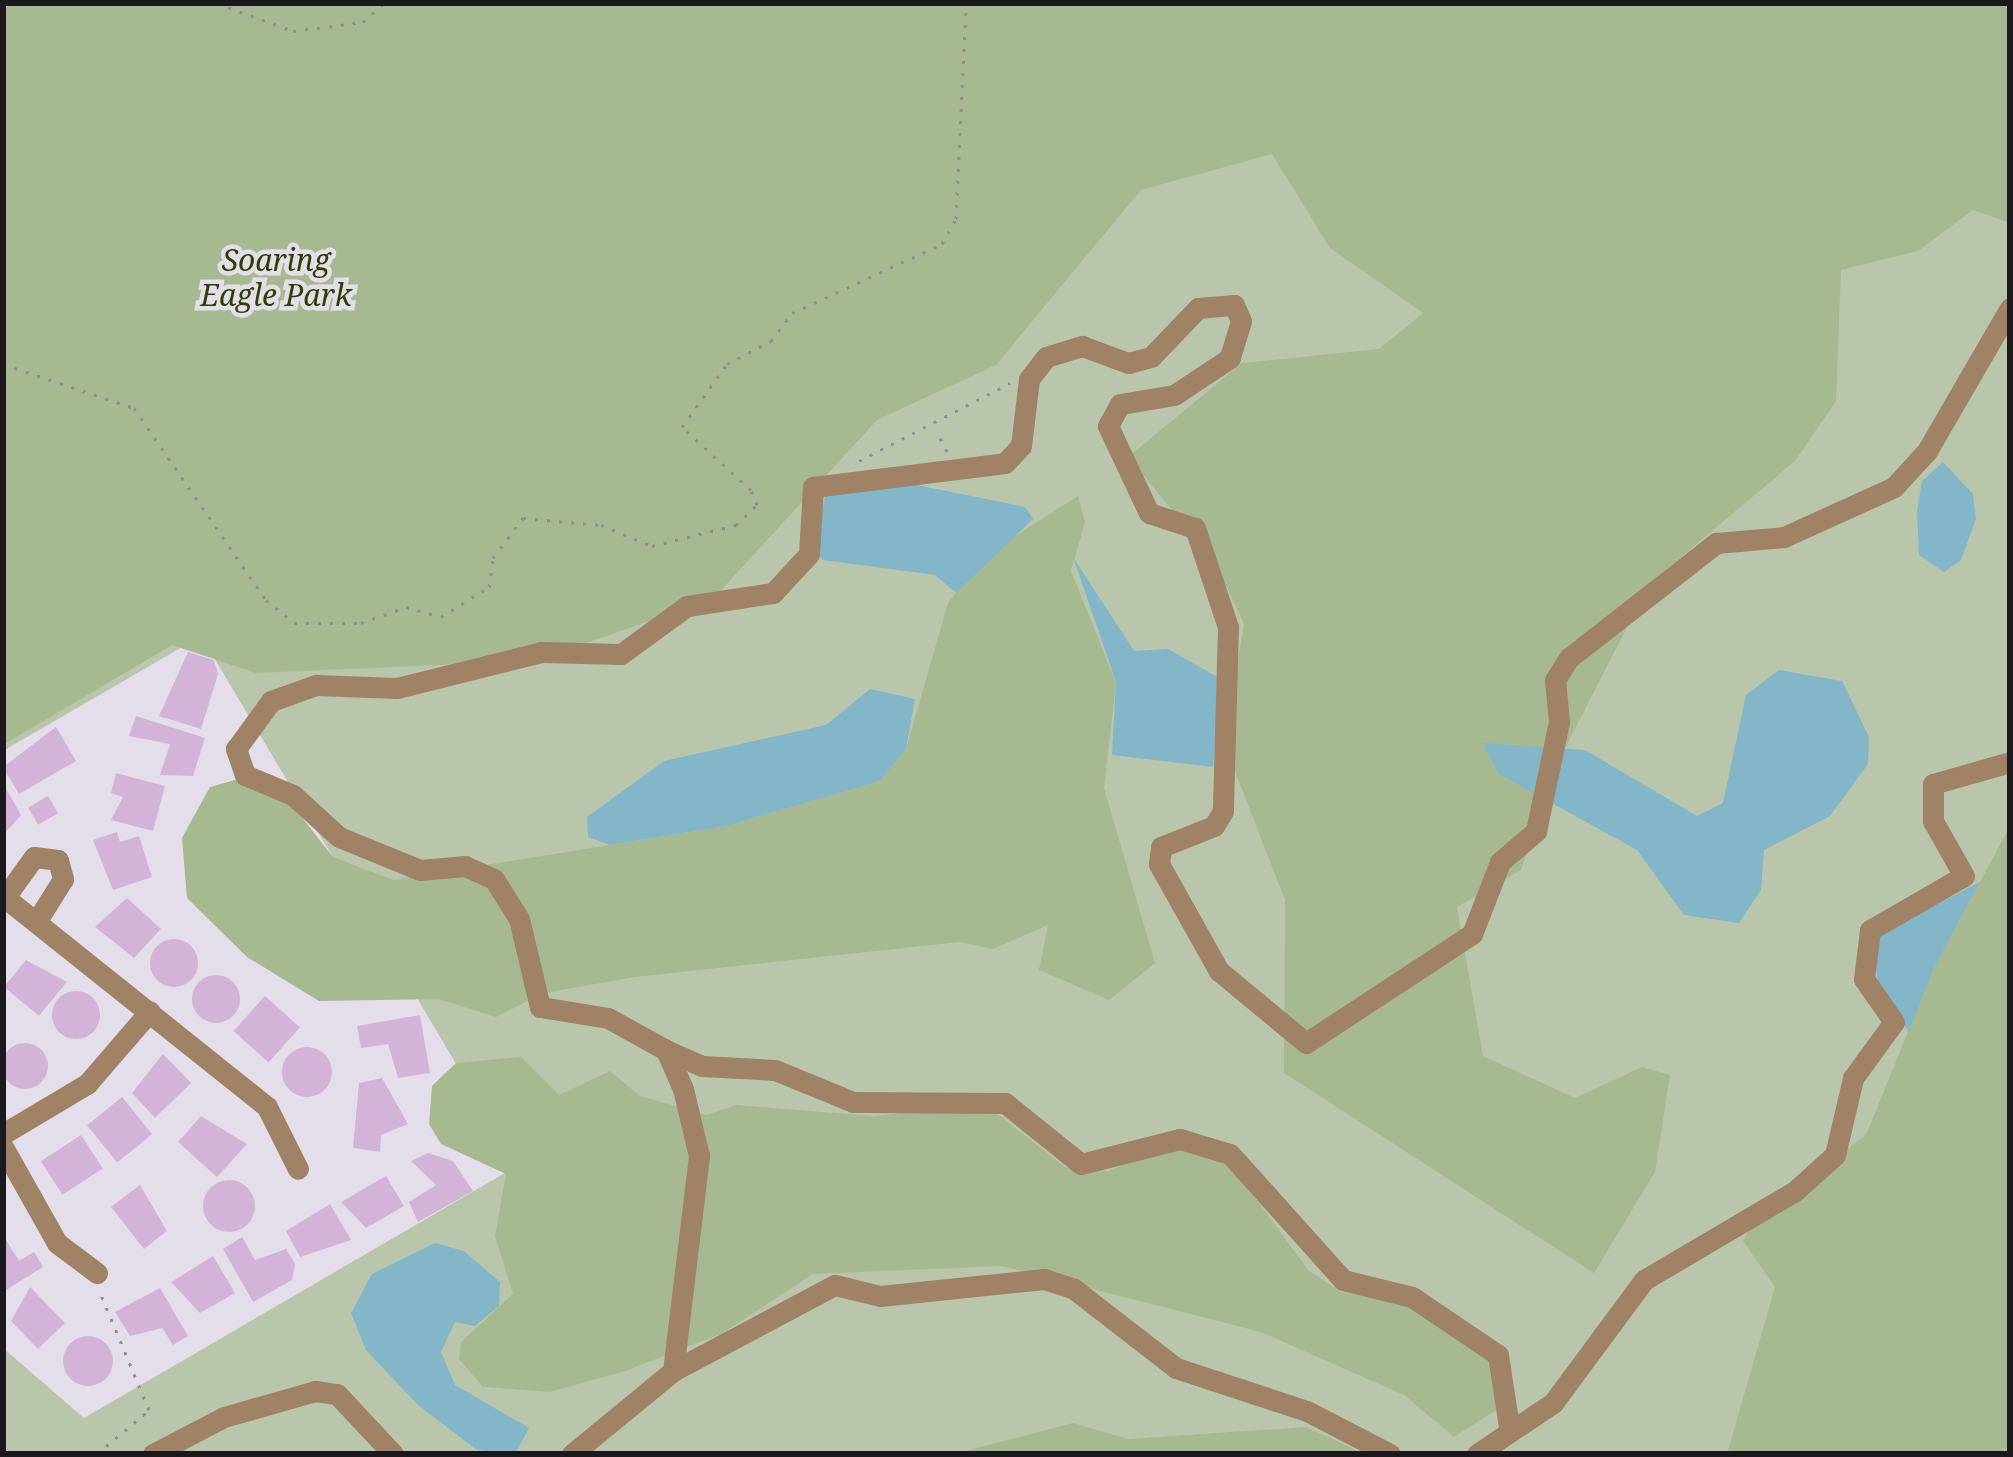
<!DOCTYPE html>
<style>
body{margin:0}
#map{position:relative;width:2013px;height:1457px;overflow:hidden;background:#e4deea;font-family:"Noto Serif",serif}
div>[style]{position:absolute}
.green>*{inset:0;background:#bac6ab}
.forest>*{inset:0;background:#a7b990}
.water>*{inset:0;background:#83b6c8}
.building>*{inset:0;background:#d3b4d8;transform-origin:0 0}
.round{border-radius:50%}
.path>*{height:3px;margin-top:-1.5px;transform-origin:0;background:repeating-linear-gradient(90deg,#918c95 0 3px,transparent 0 12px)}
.minor>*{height:21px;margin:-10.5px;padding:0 10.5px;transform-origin:10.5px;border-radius:10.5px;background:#a08367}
span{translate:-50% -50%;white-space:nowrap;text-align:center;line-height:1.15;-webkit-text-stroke:9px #e4deea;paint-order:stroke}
.park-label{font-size:30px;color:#2c4100;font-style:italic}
.frame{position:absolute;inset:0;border:6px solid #1b191d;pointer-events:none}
</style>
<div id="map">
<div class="green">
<i style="clip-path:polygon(3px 3px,2010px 3px,2010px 1454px,3px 1454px,3px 1348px,84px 1418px,517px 1166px,201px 636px,3px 751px)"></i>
</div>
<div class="forest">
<i style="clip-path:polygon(3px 3px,2010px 3px,2010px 223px,1973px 210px,1918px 251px,1841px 270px,1836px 401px,1795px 461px,1649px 584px,1556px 766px,1521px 870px,1457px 907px,1483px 1056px,1575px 1098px,1642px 1067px,1670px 1075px,1655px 1172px,1594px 1273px,1284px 1073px,1285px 900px,1224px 743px,1244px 624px,1215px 562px,1128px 457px,1242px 363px,1379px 349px,1423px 313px,1330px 248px,1272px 154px,1141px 190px,996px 365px,877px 420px,713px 599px,534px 661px,256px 673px,172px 645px,3px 745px)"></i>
<i style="clip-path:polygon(1078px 496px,1085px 522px,1071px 571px,1116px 683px,1104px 788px,1155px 963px,1109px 1000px,1039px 970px,1048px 925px,993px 949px,960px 942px,635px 977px,544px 993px,496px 1017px,438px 999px,319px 1001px,247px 957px,187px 898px,182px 838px,210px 787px,242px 778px,293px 806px,333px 857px,393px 880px,727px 826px,880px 781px,906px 749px,948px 603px,987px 554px)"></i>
<i style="clip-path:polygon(2010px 826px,2010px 1454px,1727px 1454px,1775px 1287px,1743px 1241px,1754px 1220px,1866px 1135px,1934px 968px)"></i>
<i style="clip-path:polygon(521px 1057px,559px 1095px,610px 1071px,640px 1096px,707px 1115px,736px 1105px,873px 1116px,986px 1105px,1065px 1167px,1108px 1171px,1186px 1141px,1226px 1158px,1309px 1271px,1341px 1292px,1419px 1305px,1489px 1361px,1504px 1405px,1454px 1437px,1404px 1395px,1261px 1332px,1002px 1266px,813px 1274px,721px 1334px,625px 1371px,550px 1392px,483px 1387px,459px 1359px,461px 1342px,513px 1294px,495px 1236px,506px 1174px,441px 1144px,429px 1124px,432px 1086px,456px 1063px)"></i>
<i style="clip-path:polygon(1073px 1423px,1128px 1439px,1306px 1427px,1365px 1454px,954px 1454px)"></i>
</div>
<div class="water">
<i style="clip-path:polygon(1943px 462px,1973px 494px,1976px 519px,1961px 560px,1944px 572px,1919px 555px,1917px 511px,1922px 481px)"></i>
<i style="clip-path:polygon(907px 483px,1025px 507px,1033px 519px,956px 593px,935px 575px,823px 560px,815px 548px,826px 492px)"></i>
<i style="clip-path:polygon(1073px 557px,1134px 651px,1168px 649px,1221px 679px,1213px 767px,1112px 755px,1116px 682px)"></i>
<i style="clip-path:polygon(1779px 670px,1842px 681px,1869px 737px,1868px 764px,1830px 816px,1764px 850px,1761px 890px,1739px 923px,1684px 915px,1637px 850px,1499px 774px,1482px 743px,1585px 750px,1697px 816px,1723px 803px,1746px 695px)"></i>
<i style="clip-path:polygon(870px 689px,915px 699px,906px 749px,880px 781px,727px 826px,610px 845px,588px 837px,587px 817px,664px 761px,826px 725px)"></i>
<i style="clip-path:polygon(1980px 882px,1934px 968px,1909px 1031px,1880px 993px,1871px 938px)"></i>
<i style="clip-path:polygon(435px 1243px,464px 1251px,500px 1282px,499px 1306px,475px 1326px,455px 1322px,441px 1352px,455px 1385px,529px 1428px,515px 1454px,477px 1450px,418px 1405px,366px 1350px,351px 1313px,372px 1274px)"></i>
</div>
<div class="building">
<i style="clip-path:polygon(188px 652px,214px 660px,218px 674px,201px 729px,159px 716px)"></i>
<i style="clip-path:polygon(136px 716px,205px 738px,193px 776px,160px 775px,170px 744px,129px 736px)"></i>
<i style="clip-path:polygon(56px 727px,76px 761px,19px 794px,3px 767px)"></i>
<i style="clip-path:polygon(116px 773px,165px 786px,153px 831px,111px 820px,123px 797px,111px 793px)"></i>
<i style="clip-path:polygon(3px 783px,21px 815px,3px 835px)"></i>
<i style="left:48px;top:796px;width:20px;height:23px;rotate:60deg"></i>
<i style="clip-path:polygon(117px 832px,120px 842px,139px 836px,152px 877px,113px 890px,93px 840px)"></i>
<i style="clip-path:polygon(127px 898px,161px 929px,134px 958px,95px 927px)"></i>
<i class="round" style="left:150px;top:939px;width:48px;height:48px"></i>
<i style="clip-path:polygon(26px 960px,67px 982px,39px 1016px,4px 987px)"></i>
<i class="round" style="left:192px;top:975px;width:48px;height:48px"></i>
<i class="round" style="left:52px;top:991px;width:48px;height:48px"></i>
<i style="left:265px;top:996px;width:47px;height:47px;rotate:42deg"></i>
<i style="clip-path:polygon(420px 1015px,430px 1073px,398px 1078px,388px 1044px,361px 1048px,357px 1026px)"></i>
<i class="round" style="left:2px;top:1043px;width:46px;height:46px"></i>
<i class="round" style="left:282px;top:1047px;width:50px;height:50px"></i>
<i style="clip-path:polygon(163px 1054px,191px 1083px,155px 1118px,132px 1093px)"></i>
<i style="clip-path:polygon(382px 1078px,408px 1124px,381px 1135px,380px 1152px,353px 1148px,359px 1083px)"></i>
<i style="left:122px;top:1097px;width:48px;height:45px;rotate:51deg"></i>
<i style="clip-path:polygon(201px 1116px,247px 1144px,217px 1177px,178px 1142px)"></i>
<i style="left:81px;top:1135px;width:40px;height:48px;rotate:57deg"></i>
<i style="clip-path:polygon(428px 1153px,453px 1161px,473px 1191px,418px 1222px,409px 1202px,436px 1185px,411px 1161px)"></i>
<i style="clip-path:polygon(386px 1176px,404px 1206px,366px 1228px,341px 1202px)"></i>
<i class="round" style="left:203px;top:1180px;width:52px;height:52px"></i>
<i style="clip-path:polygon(140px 1185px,167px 1231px,144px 1249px,111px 1207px)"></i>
<i style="clip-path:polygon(330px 1204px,351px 1240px,300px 1257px,286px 1231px)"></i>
<i style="clip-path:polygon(3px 1235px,19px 1261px,34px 1252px,43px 1267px,3px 1292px)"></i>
<i style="clip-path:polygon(242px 1237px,255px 1260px,286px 1249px,295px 1264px,292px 1280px,253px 1302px,223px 1249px)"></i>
<i style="clip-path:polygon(213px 1256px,235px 1293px,200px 1313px,171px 1282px)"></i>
<i style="clip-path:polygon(30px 1287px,65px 1323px,38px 1349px,11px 1321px)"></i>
<i style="clip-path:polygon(160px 1288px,188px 1336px,173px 1345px,162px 1328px,130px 1336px,115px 1312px)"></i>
<i class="round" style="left:63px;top:1336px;width:50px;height:50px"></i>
</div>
<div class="path">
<i style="left:217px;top:3px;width:81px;rotate:20.2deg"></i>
<i style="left:293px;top:31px;width:71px;rotate:-7.3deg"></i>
<i style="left:363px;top:22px;width:28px;rotate:-42deg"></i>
<i style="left:3px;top:364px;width:138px;rotate:18.6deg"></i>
<i style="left:134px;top:408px;width:233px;rotate:55.5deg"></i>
<i style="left:266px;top:600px;width:36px;rotate:39deg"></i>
<i style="left:294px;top:623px;width:67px"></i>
<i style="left:361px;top:623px;width:48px;rotate:-19.6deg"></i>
<i style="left:406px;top:607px;width:36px;rotate:16deg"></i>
<i style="left:441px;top:617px;width:57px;rotate:-32deg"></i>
<i style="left:489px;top:587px;width:29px;rotate:-82deg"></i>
<i style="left:493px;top:558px;width:50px;rotate:-53.1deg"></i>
<i style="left:523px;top:518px;width:78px;rotate:5.1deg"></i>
<i style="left:601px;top:525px;width:55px;rotate:22.4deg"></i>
<i style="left:652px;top:546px;width:87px;rotate:-14deg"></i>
<i style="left:736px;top:525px;width:29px;rotate:-44deg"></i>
<i style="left:757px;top:505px;width:16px;rotate:-112deg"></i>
<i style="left:751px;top:490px;width:93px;rotate:-137.6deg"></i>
<i style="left:682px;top:427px;width:77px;rotate:-54.5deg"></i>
<i style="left:727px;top:364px;width:50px;rotate:-27.6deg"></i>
<i style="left:771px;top:341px;width:35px;rotate:-53deg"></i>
<i style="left:792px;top:313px;width:165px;rotate:-24.7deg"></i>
<i style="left:942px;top:244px;width:29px;rotate:-61deg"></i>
<i style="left:956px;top:219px;width:216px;rotate:-87.3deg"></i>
<i style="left:940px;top:438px;width:16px;rotate:63deg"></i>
<i style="left:859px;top:461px;width:170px;rotate:-27.3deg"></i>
<i style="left:97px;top:1454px;width:68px;rotate:-40.2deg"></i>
<i style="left:149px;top:1410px;width:130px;rotate:-112.6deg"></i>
</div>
<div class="minor">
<i style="left:3px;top:896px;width:338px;rotate:38.6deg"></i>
<i style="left:267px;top:1107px;width:69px;rotate:63.4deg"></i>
<i style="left:5px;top:897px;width:49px;rotate:-54.1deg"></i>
<i style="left:34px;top:857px;width:24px;rotate:7deg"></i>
<i style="left:58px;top:860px;width:20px;rotate:75deg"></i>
<i style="left:63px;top:879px;width:47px;rotate:122deg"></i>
<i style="left:666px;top:1050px;width:39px;rotate:24deg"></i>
<i style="left:702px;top:1066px;width:73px;rotate:3.1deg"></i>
<i style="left:775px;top:1070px;width:84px;rotate:22.3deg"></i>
<i style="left:853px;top:1102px;width:152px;rotate:0.4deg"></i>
<i style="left:1005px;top:1103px;width:97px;rotate:38.8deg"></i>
<i style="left:1081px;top:1164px;width:102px;rotate:-14.2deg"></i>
<i style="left:1180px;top:1139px;width:52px;rotate:16.7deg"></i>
<i style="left:1230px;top:1154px;width:169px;rotate:48.1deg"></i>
<i style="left:1343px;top:1280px;width:71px;rotate:13.8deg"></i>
<i style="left:1412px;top:1297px;width:104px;rotate:34deg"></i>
<i style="left:1498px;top:1355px;width:73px;rotate:81.3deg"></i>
<i style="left:3px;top:1134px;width:98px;rotate:-30.8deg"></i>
<i style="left:87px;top:1084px;width:96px;rotate:-49.2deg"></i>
<i style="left:3px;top:1147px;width:110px;rotate:60.6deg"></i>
<i style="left:57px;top:1243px;width:50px;rotate:36.9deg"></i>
<i style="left:673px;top:1371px;width:183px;rotate:-28deg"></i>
<i style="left:835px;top:1285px;width:46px;rotate:13.7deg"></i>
<i style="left:880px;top:1296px;width:165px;rotate:-5.9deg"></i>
<i style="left:1044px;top:1279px;width:32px;rotate:18deg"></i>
<i style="left:1074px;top:1289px;width:129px;rotate:37.8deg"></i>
<i style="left:1176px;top:1368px;width:138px;rotate:18.2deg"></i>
<i style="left:1307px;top:1411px;width:93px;rotate:27.4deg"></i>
<i style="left:153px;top:1454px;width:80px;rotate:-27.5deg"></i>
<i style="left:224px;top:1417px;width:95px;rotate:-15.9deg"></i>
<i style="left:315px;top:1391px;width:22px;rotate:8deg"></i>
<i style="left:337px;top:1394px;width:82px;rotate:47deg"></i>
<i style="left:572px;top:1454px;width:131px;rotate:-39.4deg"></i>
<i style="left:673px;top:1371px;width:217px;rotate:-83.1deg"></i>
<i style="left:699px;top:1156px;width:69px;rotate:-103.4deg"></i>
<i style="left:683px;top:1089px;width:43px;rotate:-113.6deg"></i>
<i style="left:666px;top:1050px;width:66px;rotate:-151.1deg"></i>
<i style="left:608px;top:1018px;width:69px;rotate:-170.8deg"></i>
<i style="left:540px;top:1007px;width:90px;rotate:-103.4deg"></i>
<i style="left:519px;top:919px;width:47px;rotate:-122deg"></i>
<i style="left:494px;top:879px;width:32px;rotate:-156deg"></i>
<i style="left:465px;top:866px;width:45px;rotate:174.9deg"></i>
<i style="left:420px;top:870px;width:87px;rotate:-157.8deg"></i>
<i style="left:339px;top:837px;width:62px;rotate:-137.6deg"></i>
<i style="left:293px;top:795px;width:52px;rotate:-157.4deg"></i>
<i style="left:245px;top:775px;width:28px;rotate:-109deg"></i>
<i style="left:236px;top:749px;width:59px;rotate:-53.9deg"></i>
<i style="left:271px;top:701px;width:48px;rotate:-19.6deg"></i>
<i style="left:316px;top:685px;width:81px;rotate:2.1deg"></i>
<i style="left:397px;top:688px;width:148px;rotate:-14deg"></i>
<i style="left:541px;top:652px;width:80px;rotate:1.4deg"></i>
<i style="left:621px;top:654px;width:82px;rotate:-36deg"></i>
<i style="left:687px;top:606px;width:87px;rotate:-8.6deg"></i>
<i style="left:773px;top:593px;width:53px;rotate:-47.3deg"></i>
<i style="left:809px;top:554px;width:67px;rotate:-86.6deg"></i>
<i style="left:813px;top:487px;width:193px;rotate:-7.1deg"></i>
<i style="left:1005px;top:463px;width:23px;rotate:-47deg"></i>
<i style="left:1021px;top:446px;width:67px;rotate:-83.2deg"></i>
<i style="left:1029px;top:379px;width:28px;rotate:-52deg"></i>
<i style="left:1046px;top:357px;width:38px;rotate:-17deg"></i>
<i style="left:1082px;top:346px;width:49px;rotate:20.3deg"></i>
<i style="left:1128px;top:363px;width:24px;rotate:-15deg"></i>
<i style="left:1151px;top:357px;width:68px;rotate:-46.2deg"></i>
<i style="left:1198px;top:308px;width:36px;rotate:-5deg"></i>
<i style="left:1234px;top:305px;width:17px;rotate:66deg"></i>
<i style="left:1241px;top:321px;width:39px;rotate:107deg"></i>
<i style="left:1230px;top:358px;width:67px;rotate:146.5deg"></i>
<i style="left:1174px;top:395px;width:55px;rotate:170.5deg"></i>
<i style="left:1120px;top:404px;width:25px;rotate:119deg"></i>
<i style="left:1108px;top:426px;width:96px;rotate:64.8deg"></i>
<i style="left:1149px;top:513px;width:48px;rotate:18.1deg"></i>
<i style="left:1195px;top:528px;width:104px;rotate:71.6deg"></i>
<i style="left:1228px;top:627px;width:184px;rotate:91.6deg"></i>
<i style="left:1223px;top:811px;width:17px;rotate:121deg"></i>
<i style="left:1214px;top:826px;width:57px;rotate:158.4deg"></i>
<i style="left:1161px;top:847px;width:17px;rotate:97deg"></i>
<i style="left:1159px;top:864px;width:123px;rotate:60.7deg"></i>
<i style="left:1219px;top:971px;width:113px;rotate:39.6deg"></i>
<i style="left:1306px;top:1043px;width:199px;rotate:-33.3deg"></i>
<i style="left:1472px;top:934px;width:77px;rotate:-68.7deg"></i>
<i style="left:1500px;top:862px;width:48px;rotate:-40.7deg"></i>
<i style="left:1536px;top:831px;width:111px;rotate:-78.1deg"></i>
<i style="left:1559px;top:722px;width:42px;rotate:-95.4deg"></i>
<i style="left:1555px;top:680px;width:26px;rotate:-58deg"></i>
<i style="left:1569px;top:658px;width:187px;rotate:-38deg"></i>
<i style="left:1716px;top:543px;width:68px;rotate:-5deg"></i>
<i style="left:1784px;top:537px;width:121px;rotate:-24.4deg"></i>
<i style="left:1894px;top:487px;width:49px;rotate:-47.5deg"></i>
<i style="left:1927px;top:451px;width:165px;rotate:-59.9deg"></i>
<i style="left:1477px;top:1454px;width:92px;rotate:-33.9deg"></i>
<i style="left:1553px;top:1403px;width:153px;rotate:-53.5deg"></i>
<i style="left:1644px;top:1280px;width:175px;rotate:-30.5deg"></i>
<i style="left:1795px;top:1191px;width:54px;rotate:-42deg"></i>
<i style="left:1835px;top:1155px;width:79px;rotate:-76.8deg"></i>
<i style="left:1853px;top:1078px;width:69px;rotate:-53.8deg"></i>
<i style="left:1894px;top:1022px;width:52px;rotate:-124.9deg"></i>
<i style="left:1864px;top:979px;width:49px;rotate:-83deg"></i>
<i style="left:1870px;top:930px;width:108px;rotate:-29.9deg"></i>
<i style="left:1964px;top:876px;width:63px;rotate:-119.4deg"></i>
<i style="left:1933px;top:821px;width:37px;rotate:-90deg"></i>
<i style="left:1933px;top:784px;width:80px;rotate:-15.9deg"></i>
</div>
<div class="park-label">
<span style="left:276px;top:277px">Soaring<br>Eagle Park</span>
</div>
<div class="frame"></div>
</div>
